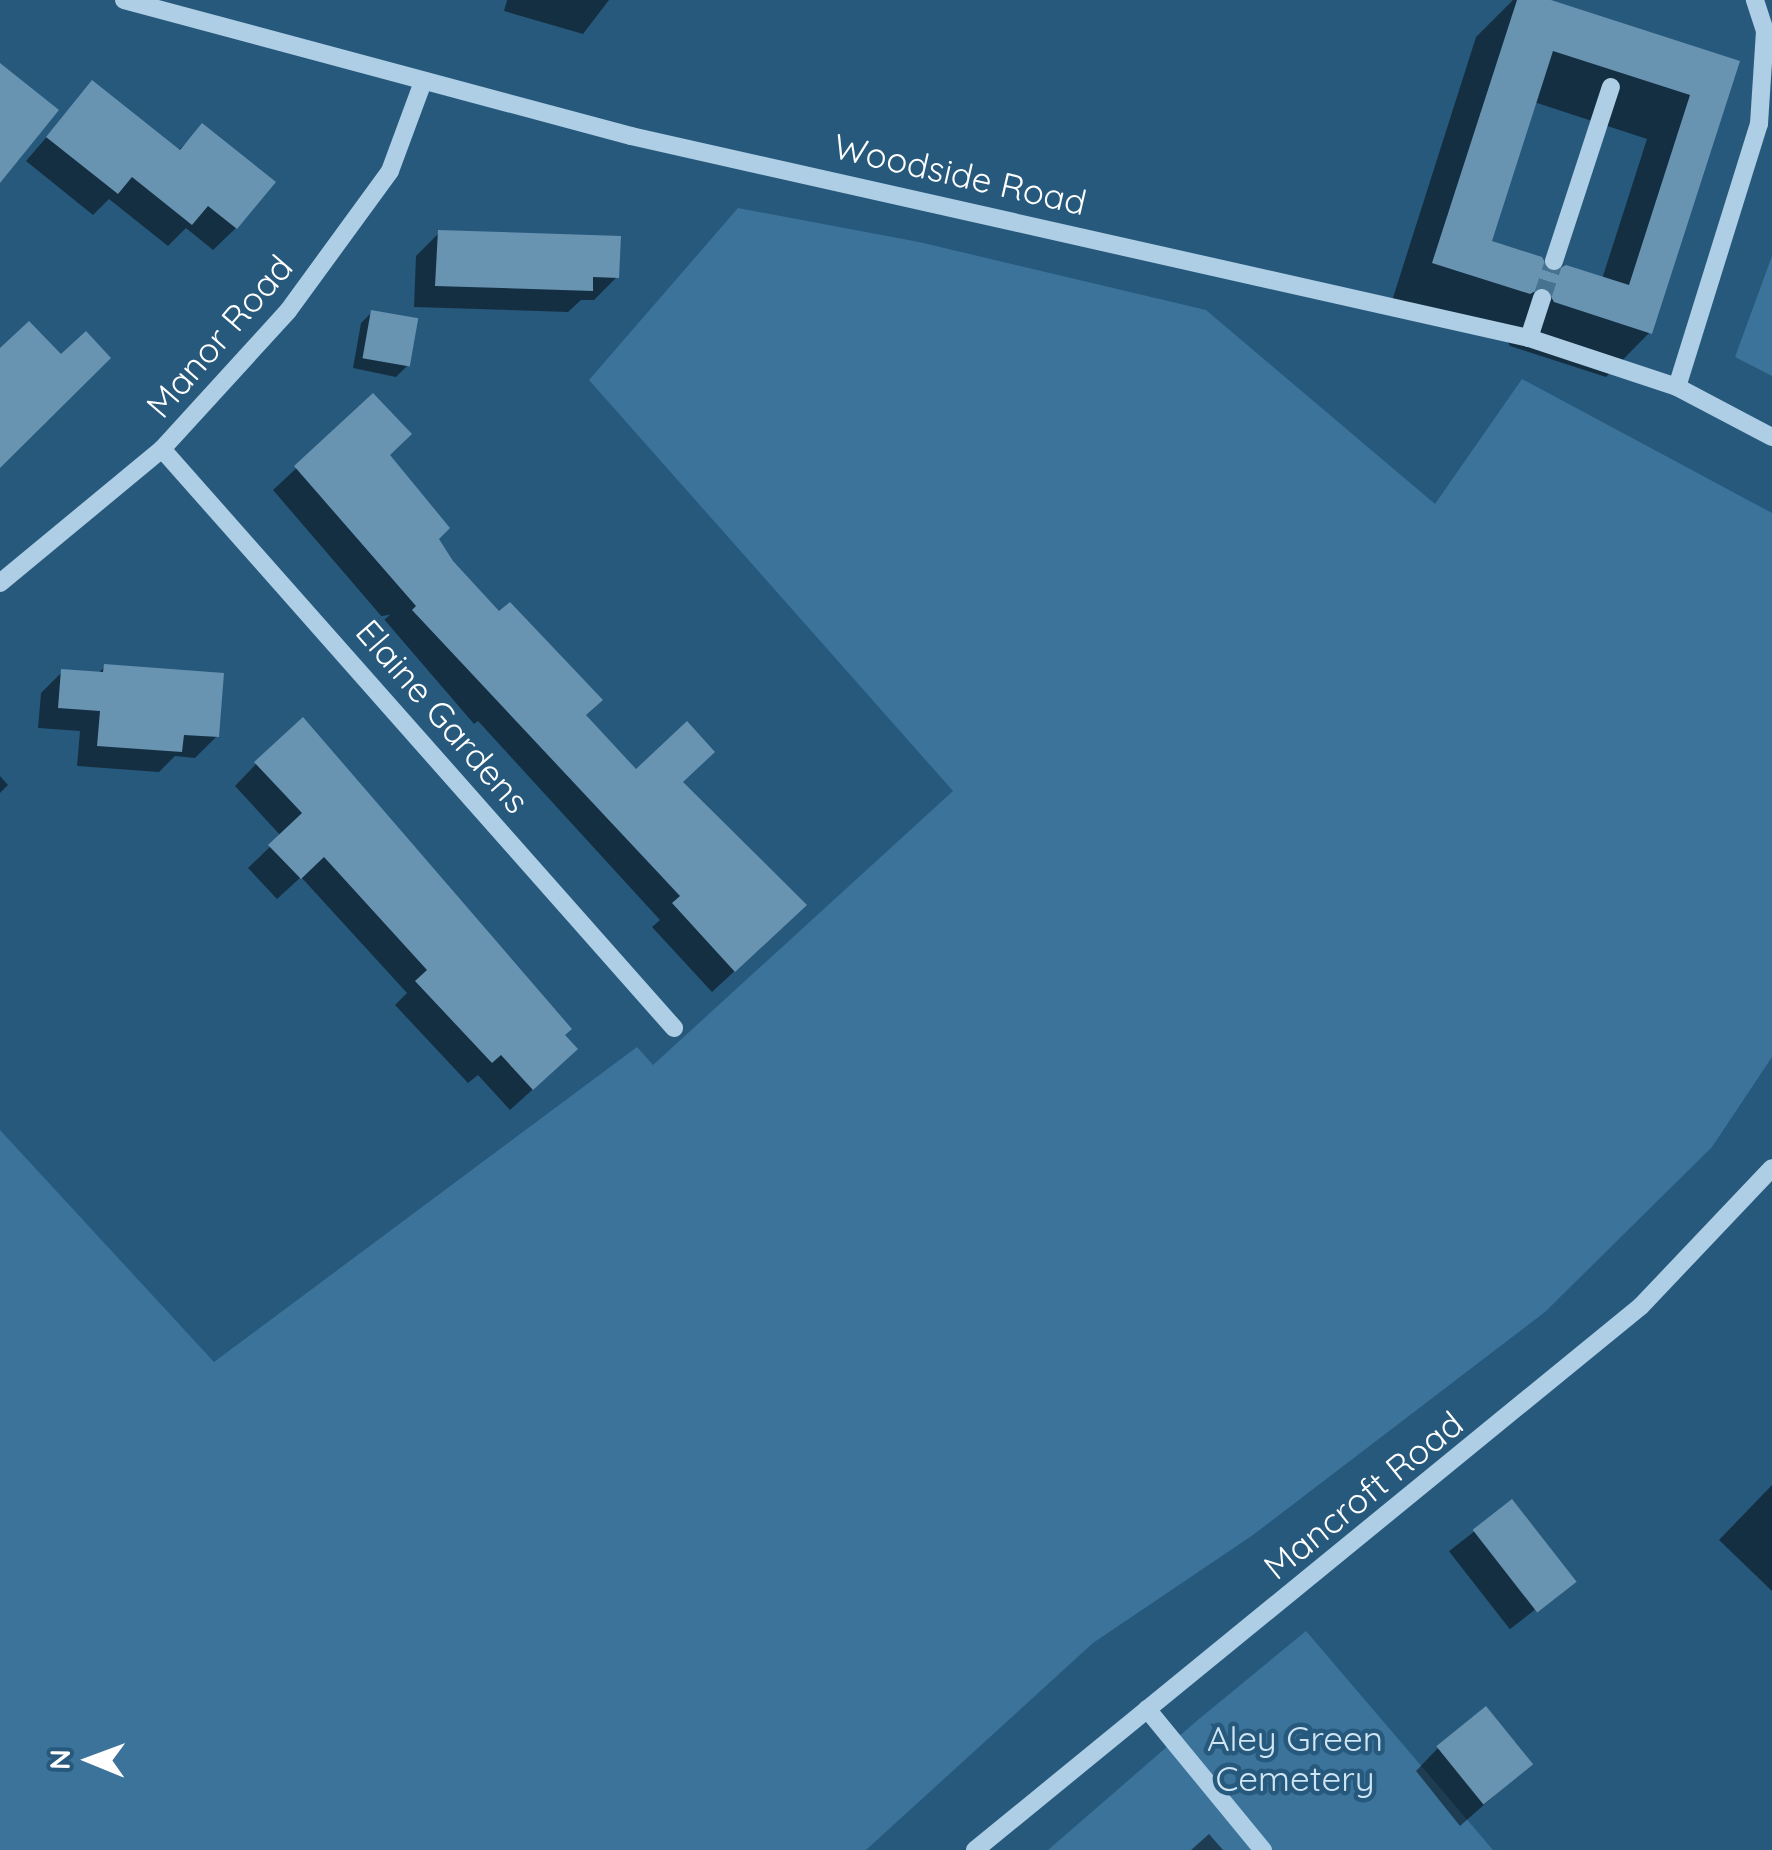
<!DOCTYPE html>
<style>
body{margin:0}
#map{position:relative;width:1772px;height:1850px;overflow:hidden;background:#27597d;font-family:Quicksand,sans-serif}
div>[style]{position:absolute}
.green>*{inset:0;background:#3b739a}
.shadow>*{inset:0;background:#0007;transform-origin:0 0}
.building>*{inset:0;background:#6893b1;transform-origin:0 0}
.minor-tunnel>*{height:18px;margin-top:-9px;transform-origin:0;background:repeating-linear-gradient(90deg,#477290 0 18px,transparent 0 27px)}
.minor>*{height:18px;margin:-9px;padding:0 9px;transform-origin:9px;border-radius:9px;background:#adcee4}
span{translate:-50% -50%;white-space:nowrap;text-align:center;line-height:1.15;-webkit-text-stroke:9px #27597d;paint-order:stroke}
.street-label{font-size:35px;color:#fff}
.park-label{font-size:35px;color:#cfe5f4}
.north{position:absolute;left:40px;top:1710px;width:100px;height:100px;-webkit-text-stroke:8px #27597d;paint-order:stroke;rotate:271deg;font-size:28px;font-weight:700;line-height:40px;text-align:center;color:#fff}
.north::after{content:'';display:block;margin:auto;width:35px;height:45px;background:#fff;clip-path:polygon(50% 0,100% 100%,50% 72%,0 100%)}
</style>
<div id="map">
<div class="green">
<i style="clip-path:polygon(738px 208px,919px 242px,1206px 310px,1435px 504px,1522px 379px,1772px 513px,1772px 1057px,1712px 1147px,1545px 1312px,1253px 1535px,1093px 1643px,866px 1850px,0 1850px,0 1130px,214px 1362px,637px 1047px,653px 1065px,953px 791px,589px 380px)"></i>
<i style="clip-path:polygon(1772px 256px,1772px 376px,1735px 357px)"></i>
<i style="clip-path:polygon(1306px 1631px,1493px 1850px,1048px 1850px,1199px 1719px)"></i>
</div>
<div class="shadow">
<i style="clip-path:polygon(507px 0,609px 0,583px 34px,504px 11px)"></i>
<i style="clip-path:polygon(evenodd,1513px 0,1543px 0,1737px 63px,1650px 332px,1606px 377px,1510px 346px,1500px 328px,1484px 337px,1390px 307px,1476px 37px,1513px 0,1534px 102px,1647px 139px,1602px 279px,1550px 276px,1489px 243px,1534px 102px)"></i>
<i style="clip-path:polygon(93px 83px,178px 151px,202px 126px,236px 228px,213px 250px,186px 228px,168px 246px,109px 199px,93px 215px,26px 161px)"></i>
<i style="clip-path:polygon(439px 233px,617px 277px,594px 300px,581px 300px,568px 312px,414px 307px,416px 256px)"></i>
<i style="clip-path:polygon(372px 312px,407px 366px,396px 377px,353px 368px,361px 323px)"></i>
<i style="clip-path:polygon(373px 397px,388px 455px,451px 562px,636px 772px,680px 783px,782px 927px,712px 992px,652px 927px,660px 920px,478px 721px,474px 724px,273px 490px)"></i>
<i style="clip-path:polygon(105px 667px,217px 736px,195px 758px,175px 756px,159px 772px,77px 766px,80px 731px,38px 728px,41px 693px,62px 672px,97px 674px)"></i>
<i style="clip-path:polygon(256px 764px,553px 1071px,510px 1110px,478px 1075px,468px 1083px,395px 1005px,407px 993px,301px 877px,277px 899px,248px 868px,281px 836px,235px 786px)"></i>
<i style="clip-path:polygon(0 776px,8px 785px,0 793px)"></i>
<i style="clip-path:polygon(1772px 1485px,1772px 1591px,1719px 1540px)"></i>
<i style="left:1512px;top:1502px;width:99px;height:80px;rotate:52deg"></i>
<i style="clip-path:polygon(1438px 1748px,1530px 1764px,1460px 1826px,1416px 1771px)"></i>
<i style="clip-path:polygon(1209px 1834px,1223px 1850px,1191px 1850px)"></i>
</div>
<div class="building">
<i style="clip-path:polygon(evenodd,1517px 0,1551px 0,1740px 61px,1652px 334px,1554px 302px,1545px 286px,1530px 294px,1432px 263px,1517px 0,1553px 51px,1690px 95px,1629px 285px,1566px 265px,1551px 273px,1542px 257px,1492px 241px,1553px 51px)"></i>
<i style="clip-path:polygon(0 63px,59px 110px,0 183px)"></i>
<i style="clip-path:polygon(92px 80px,180px 150px,202px 123px,276px 182px,237px 229px,208px 206px,192px 225px,132px 177px,118px 194px,46px 137px)"></i>
<i style="clip-path:polygon(438px 230px,621px 236px,619px 278px,593px 277px,593px 291px,435px 286px)"></i>
<i style="left:371px;top:310px;width:48px;height:49px;rotate:10deg"></i>
<i style="clip-path:polygon(29px 321px,61px 354px,86px 331px,111px 358px,0 468px,0 348px)"></i>
<i style="clip-path:polygon(373px 393px,412px 434px,390px 455px,450px 528px,439px 539px,453px 561px,499px 611px,510px 602px,603px 700px,586px 715px,636px 769px,687px 721px,715px 752px,683px 782px,807px 905px,735px 972px,672px 903px,680px 896px,412px 610px,416px 606px,294px 466px)"></i>
<i style="clip-path:polygon(104px 664px,224px 673px,219px 737px,184px 735px,182px 752px,97px 746px,100px 711px,58px 708px,61px 669px,103px 672px)"></i>
<i style="clip-path:polygon(303px 717px,572px 1029px,565px 1035px,578px 1049px,533px 1090px,501px 1055px,492px 1063px,415px 981px,427px 970px,324px 857px,301px 879px,268px 845px,302px 813px,254px 762px)"></i>
<i style="left:1512px;top:1499px;width:105px;height:50px;rotate:52deg"></i>
<i style="left:1486px;top:1706px;width:75px;height:64px;rotate:51deg"></i>
</div>
<div class="minor-tunnel">
<i style="left:1542px;top:298px;width:39px;rotate:-72deg"></i>
</div>
<div class="minor">
<i style="left:124px;top:0;width:525px;rotate:15.02deg"></i>
<i style="left:631px;top:136px;width:920px;rotate:12.68deg"></i>
<i style="left:1529px;top:338px;width:156px;rotate:18.3deg"></i>
<i style="left:1677px;top:387px;width:107px;rotate:27.8deg"></i>
<i style="left:1554px;top:261px;width:183px;rotate:-71.9deg"></i>
<i style="left:1529px;top:338px;width:42px;rotate:-72deg"></i>
<i style="left:1677px;top:387px;width:275px;rotate:-72.7deg"></i>
<i style="left:1759px;top:124px;width:93px;rotate:-86.3deg"></i>
<i style="left:1765px;top:31px;width:33px;rotate:-108deg"></i>
<i style="left:162px;top:449px;width:773px;rotate:48.51deg"></i>
<i style="left:0;top:583px;width:210px;rotate:-39.6deg"></i>
<i style="left:162px;top:449px;width:187px;rotate:-47.6deg"></i>
<i style="left:288px;top:311px;width:173px;rotate:-53.9deg"></i>
<i style="left:390px;top:171px;width:95px;rotate:-69.7deg"></i>
<i style="left:1147px;top:1709px;width:183px;rotate:50.6deg"></i>
<i style="left:975px;top:1850px;width:860px;rotate:-39.24deg"></i>
<i style="left:1641px;top:1306px;width:190px;rotate:-46.5deg"></i>
</div>
<div class="street-label">
<span style="left:960px;top:174px;rotate:13deg">Woodside Road</span>
<span style="left:219px;top:336px;rotate:-49deg">Manor Road</span>
<span style="left:443px;top:716px;rotate:49deg">Elaine Gardens</span>
<span style="left:1363px;top:1495px;rotate:-39deg">Mancroft Road</span>
</div>
<div class="park-label">
<span style="left:1295px;top:1758px">Aley Green<br>Cemetery</span>
</div>
<div class="north">N</div>
</div>
